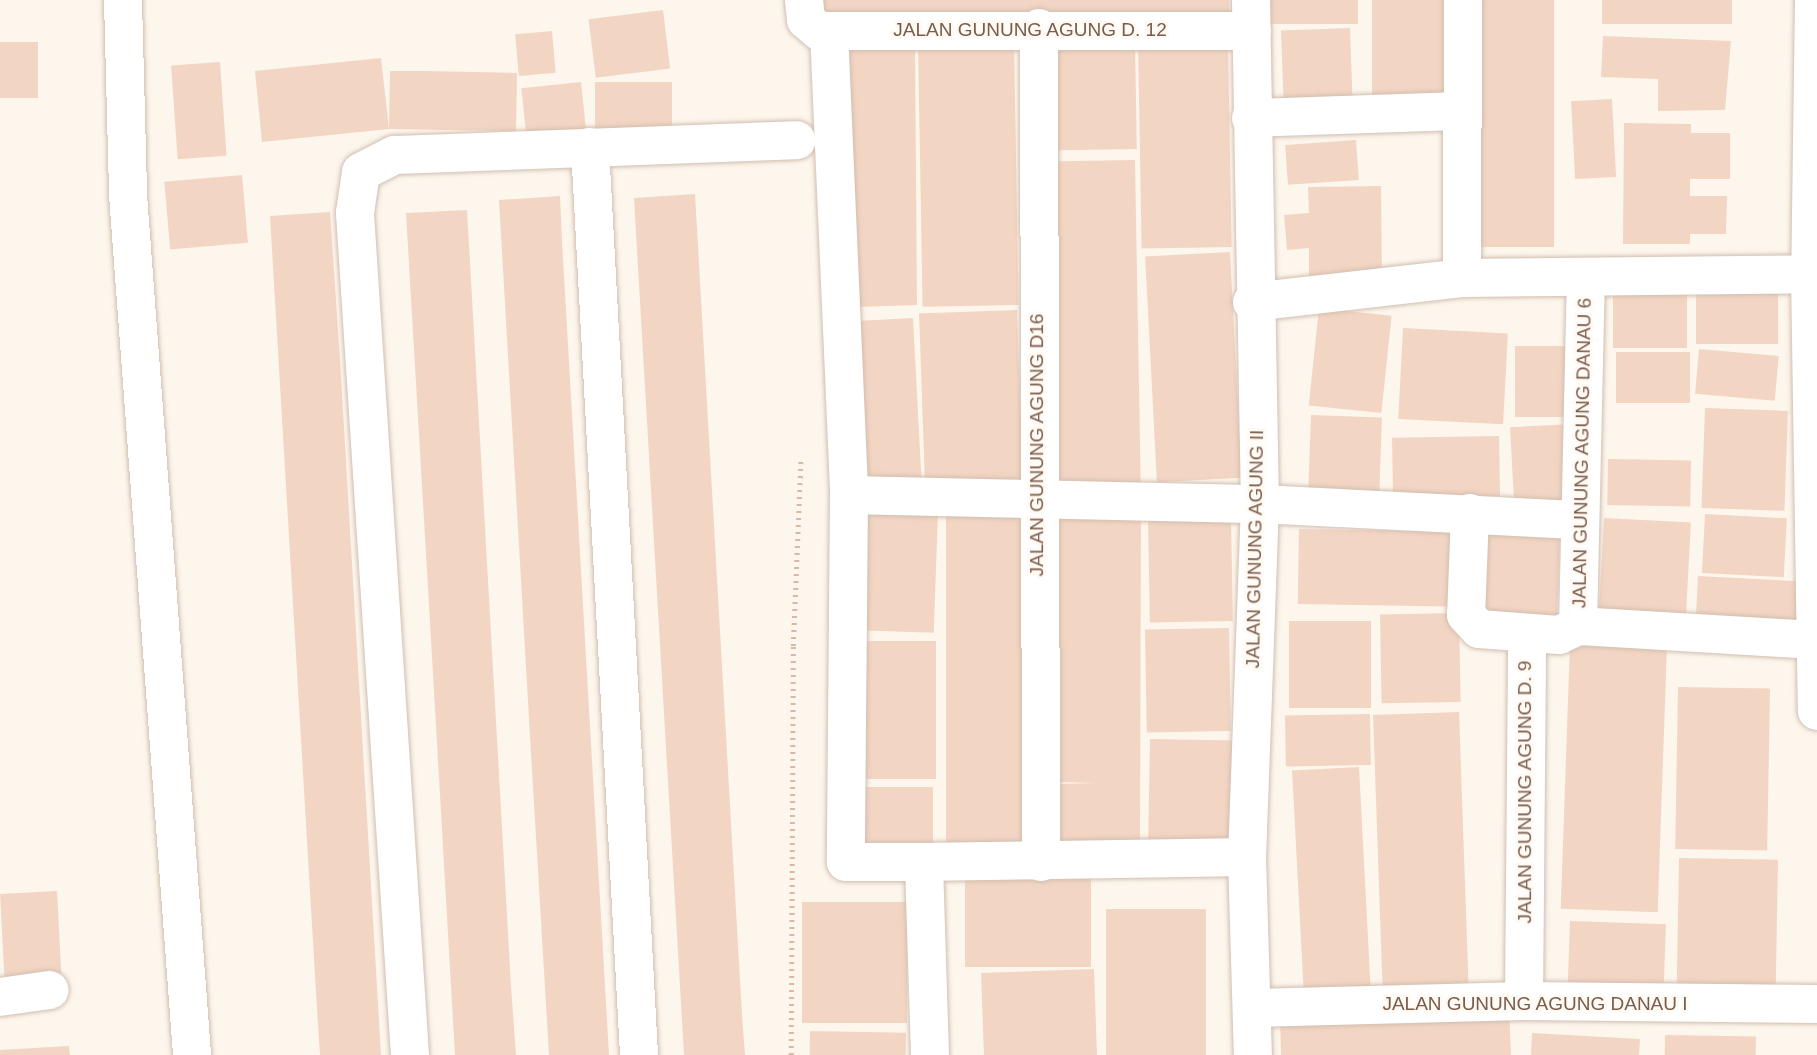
<!DOCTYPE html>
<style>
body{margin:0}
#map{position:relative;width:1817px;height:1055px;overflow:hidden;background:#fdf6ec;font-family:Helvetica,sans-serif}
div>[style]{position:absolute}
.building>*{inset:0;background:#f3d5c3;transform-origin:0 0}
.path>*{height:4.5px;margin-top:-2.25px;transform-origin:0;background:repeating-linear-gradient(90deg,#d9b8a5 0 2px,transparent 0 7px)}
.roads{filter:drop-shadow(0 0 2px #d1beb0) drop-shadow(0 0 2px #d1beb0)}
.minor>*{height:38px;margin:-19px;padding:0 19px;transform-origin:19px;border-radius:19px;background:#fff}
span{translate:-50% -50%;white-space:nowrap;text-align:center;line-height:1.15;-webkit-text-stroke:6px #fffaf3;paint-order:stroke}
.street-label{font-size:19px;color:#7a5c4d}
</style>
<div id="map">
<div class="building">
<i style="clip-path:polygon(818px 0,1229px 0,1229px 19px,818px 27px)"></i>
<i style="left:1271px;top:0;width:87px;height:24px"></i>
<i style="left:1372px;top:0;width:76px;height:101px"></i>
<i style="left:1480px;top:0;width:74px;height:247px"></i>
<i style="left:1602px;top:0;width:130px;height:24px"></i>
<i style="left:663px;top:10px;width:59px;height:75px;rotate:83deg"></i>
<i style="left:1350px;top:28px;width:72px;height:69px;rotate:88deg"></i>
<i style="left:552px;top:31px;width:42px;height:37px;rotate:85deg"></i>
<i style="clip-path:polygon(1603px 36px,1731px 41px,1725px 110px,1658px 111px,1658px 79px,1601px 77px)"></i>
<i style="left:1228px;top:40px;width:207px;height:90px;rotate:89deg"></i>
<i style="left:0;top:42px;width:38px;height:56px"></i>
<i style="left:1014px;top:42px;width:263px;height:96px;rotate:89deg"></i>
<i style="left:1135px;top:42px;width:107px;height:89px;rotate:89deg"></i>
<i style="clip-path:polygon(915px 44px,917px 305px,857px 307px,844px 47px)"></i>
<i style="clip-path:polygon(381px 58px,389px 129px,390px 71px,425px 71px,517px 73px,516px 131px,389px 129px,262px 142px,255px 71px)"></i>
<i style="left:220px;top:62px;width:94px;height:49px;rotate:86deg"></i>
<i style="left:581px;top:82px;width:49px;height:60px;rotate:84deg"></i>
<i style="left:672px;top:82px;width:47px;height:77px;rotate:90deg"></i>
<i style="left:1612px;top:99px;width:78px;height:41px;rotate:87deg"></i>
<i style="clip-path:polygon(1624px 123px,1691px 124px,1691px 133px,1730px 133px,1730px 179px,1690px 179px,1690px 196px,1727px 196px,1726px 234px,1690px 234px,1690px 244px,1623px 244px)"></i>
<i style="left:1356px;top:140px;width:40px;height:71px;rotate:86deg"></i>
<i style="left:1135px;top:160px;width:327px;height:90px;rotate:89deg"></i>
<i style="left:242px;top:175px;width:68px;height:78px;rotate:85deg"></i>
<i style="clip-path:polygon(1381px 186px,1382px 279px,1309px 280px,1309px 248px,1287px 250px,1284px 215px,1309px 213px,1308px 187px)"></i>
<i style="clip-path:polygon(695px 194px,742px 1015px,745px 1055px,684px 1055px,660px 645px,634px 198px)"></i>
<i style="clip-path:polygon(560px 196px,562px 241px,609px 1055px,549px 1055px,530px 736px,499px 200px)"></i>
<i style="clip-path:polygon(467px 210px,511px 986px,516px 1055px,455px 1055px,430px 622px,406px 213px)"></i>
<i style="clip-path:polygon(330px 212px,340px 360px,381px 1055px,320px 1055px,317px 1009px,270px 216px)"></i>
<i style="left:1230px;top:252px;width:226px;height:85px;rotate:87deg"></i>
<i style="left:1696px;top:293px;width:82px;height:51px"></i>
<i style="left:1687px;top:294px;width:54px;height:74px;rotate:90deg"></i>
<i style="left:1319px;top:308px;width:73px;height:98px;rotate:6deg"></i>
<i style="left:1017px;top:310px;width:169px;height:98px;rotate:88deg"></i>
<i style="left:913px;top:318px;width:165px;height:61px;rotate:87deg"></i>
<i style="left:1403px;top:328px;width:105px;height:91px;rotate:3deg"></i>
<i style="left:1515px;top:346px;width:64px;height:71px"></i>
<i style="left:1699px;top:349px;width:80px;height:45px;rotate:5deg"></i>
<i style="left:1690px;top:352px;width:51px;height:74px;rotate:90deg"></i>
<i style="left:1705px;top:408px;width:83px;height:100px;rotate:2deg"></i>
<i style="left:1311px;top:415px;width:71px;height:83px;rotate:2deg"></i>
<i style="left:1573px;top:424px;width:88px;height:63px;rotate:87deg"></i>
<i style="left:1499px;top:436px;width:60px;height:107px;rotate:89deg"></i>
<i style="left:1608px;top:459px;width:83px;height:46px;rotate:1deg"></i>
<i style="left:946px;top:507px;width:87px;height:344px"></i>
<i style="clip-path:polygon(1058px 507px,1141px 507px,1140px 844px,1052px 845px,1051px 784px,1098px 783px,1056px 782px)"></i>
<i style="left:855px;top:510px;width:83px;height:120px;rotate:2deg"></i>
<i style="left:1705px;top:514px;width:82px;height:59px;rotate:3deg"></i>
<i style="left:1231px;top:516px;width:105px;height:83px;rotate:89deg"></i>
<i style="left:1604px;top:518px;width:87px;height:104px;rotate:3deg"></i>
<i style="left:1299px;top:529px;width:162px;height:75px;rotate:1deg"></i>
<i style="left:1486px;top:529px;width:74px;height:95px;rotate:2deg"></i>
<i style="left:1698px;top:576px;width:115px;height:53px;rotate:3deg"></i>
<i style="left:1459px;top:613px;width:89px;height:79px;rotate:89deg"></i>
<i style="left:1289px;top:621px;width:82px;height:87px"></i>
<i style="left:1229px;top:628px;width:103px;height:84px;rotate:89deg"></i>
<i style="left:858px;top:641px;width:78px;height:138px"></i>
<i style="left:1570px;top:643px;width:97px;height:266px;rotate:2deg"></i>
<i style="left:1678px;top:687px;width:92px;height:162px;rotate:1deg"></i>
<i style="left:1459px;top:712px;width:281px;height:86px;rotate:88deg"></i>
<i style="left:1370px;top:714px;width:51px;height:85px;rotate:89deg"></i>
<i style="left:1150px;top:739px;width:84px;height:108px;rotate:1deg"></i>
<i style="left:1359px;top:767px;width:229px;height:67px;rotate:87deg"></i>
<i style="left:864px;top:787px;width:69px;height:68px"></i>
<i style="left:1679px;top:858px;width:99px;height:141px;rotate:1deg"></i>
<i style="left:965px;top:875px;width:126px;height:92px"></i>
<i style="left:57px;top:891px;width:90px;height:57px;rotate:87deg"></i>
<i style="left:907px;top:902px;width:121px;height:105px;rotate:90deg"></i>
<i style="left:1106px;top:909px;width:100px;height:146px"></i>
<i style="left:1570px;top:921px;width:96px;height:66px;rotate:2deg"></i>
<i style="left:1094px;top:969px;width:86px;height:113px;rotate:88deg"></i>
<i style="clip-path:polygon(1509px 1007px,1511px 1055px,1281px 1055px,1280px 1017px)"></i>
<i style="left:810px;top:1031px;width:96px;height:24px;rotate:1deg"></i>
<i style="clip-path:polygon(1532px 1033px,1640px 1039px,1639px 1055px,1531px 1055px)"></i>
<i style="left:1665px;top:1035px;width:91px;height:20px;rotate:1deg"></i>
<i style="clip-path:polygon(69px 1046px,70px 1055px,0 1055px,0 1050px)"></i>
</div>
<div class="path">
<i style="left:791px;top:1055px;width:409px;rotate:-89.7deg"></i>
<i style="left:793px;top:646px;width:188px;rotate:-87.6deg"></i>
</div>
<div class="roads">
<div class="minor">
<i style="left:123px;top:0;width:195px;rotate:88.5deg"></i>
<i style="left:128px;top:195px;width:862px;rotate:85.74deg"></i>
<i style="left:804px;top:0;width:20px;rotate:84deg"></i>
<i style="left:806px;top:20px;width:17px;rotate:40deg"></i>
<i style="left:819px;top:31px;width:433px"></i>
<i style="left:1251px;top:0;width:504px;rotate:88.98deg"></i>
<i style="left:1260px;top:504px;width:353px;rotate:92.1deg"></i>
<i style="left:1247px;top:857px;width:198px;rotate:88.3deg"></i>
<i style="left:1814px;top:0;width:274px;rotate:90.8deg"></i>
<i style="left:1810px;top:274px;width:437px;rotate:89.1deg"></i>
<i style="left:1039px;top:28px;width:834px;rotate:89.86deg"></i>
<i style="left:829px;top:31px;width:464px;rotate:87.5deg"></i>
<i style="left:849px;top:495px;width:367px;rotate:90.5deg"></i>
<i style="left:846px;top:862px;width:78px"></i>
<i style="left:1251px;top:118px;width:212px;rotate:-1.9deg"></i>
<i style="left:590px;top:147px;width:909px;rotate:86.91deg"></i>
<i style="left:1462px;top:278px;width:278px;rotate:-89.8deg"></i>
<i style="left:1252px;top:302px;width:211px;rotate:-6.5deg"></i>
<i style="left:1462px;top:278px;width:355px;rotate:-0.6deg"></i>
<i style="left:849px;top:495px;width:411px;rotate:1.3deg"></i>
<i style="left:1260px;top:504px;width:320px;rotate:2.9deg"></i>
<i style="left:1470px;top:513px;width:102px;rotate:92.2deg"></i>
<i style="left:1466px;top:615px;width:19px;rotate:47deg"></i>
<i style="left:1479px;top:629px;width:80px;rotate:4.3deg"></i>
<i style="left:1559px;top:635px;width:21px;rotate:-25deg"></i>
<i style="left:1578px;top:626px;width:239px;rotate:3.4deg"></i>
<i style="left:1578px;top:626px;width:347px;rotate:-88.7deg"></i>
<i style="left:0;top:997px;width:50px;rotate:-8deg"></i>
<i style="left:1524px;top:1001px;width:365px;rotate:-89.5deg"></i>
<i style="left:1254px;top:1008px;width:270px;rotate:-1.5deg"></i>
<i style="left:1524px;top:1001px;width:293px;rotate:0.6deg"></i>
<i style="left:410px;top:1055px;width:844px;rotate:-93.74deg"></i>
<i style="left:355px;top:213px;width:41px;rotate:-81.7deg"></i>
<i style="left:361px;top:172px;width:38px;rotate:-27deg"></i>
<i style="left:395px;top:155px;width:402px;rotate:-2.1deg"></i>
<i style="left:930px;top:1055px;width:193px;rotate:-91.8deg"></i>
<i style="left:924px;top:862px;width:323px;rotate:-0.9deg"></i>
</div>
</div>
<div class="street-label">
<span style="left:1030px;top:30px">JALAN GUNUNG AGUNG D. 12</span>
<span style="left:1037px;top:445px;rotate:-90deg">JALAN GUNUNG AGUNG D16</span>
<span style="left:1582px;top:453px;rotate:-89deg">JALAN GUNUNG AGUNG DANAU 6</span>
<span style="left:1255px;top:549px;rotate:-89deg">JALAN GUNUNG AGUNG II</span>
<span style="left:1525px;top:792px;rotate:-90deg">JALAN GUNUNG AGUNG D. 9</span>
<span style="left:1535px;top:1004px">JALAN GUNUNG AGUNG DANAU I</span>
</div>
</div>
